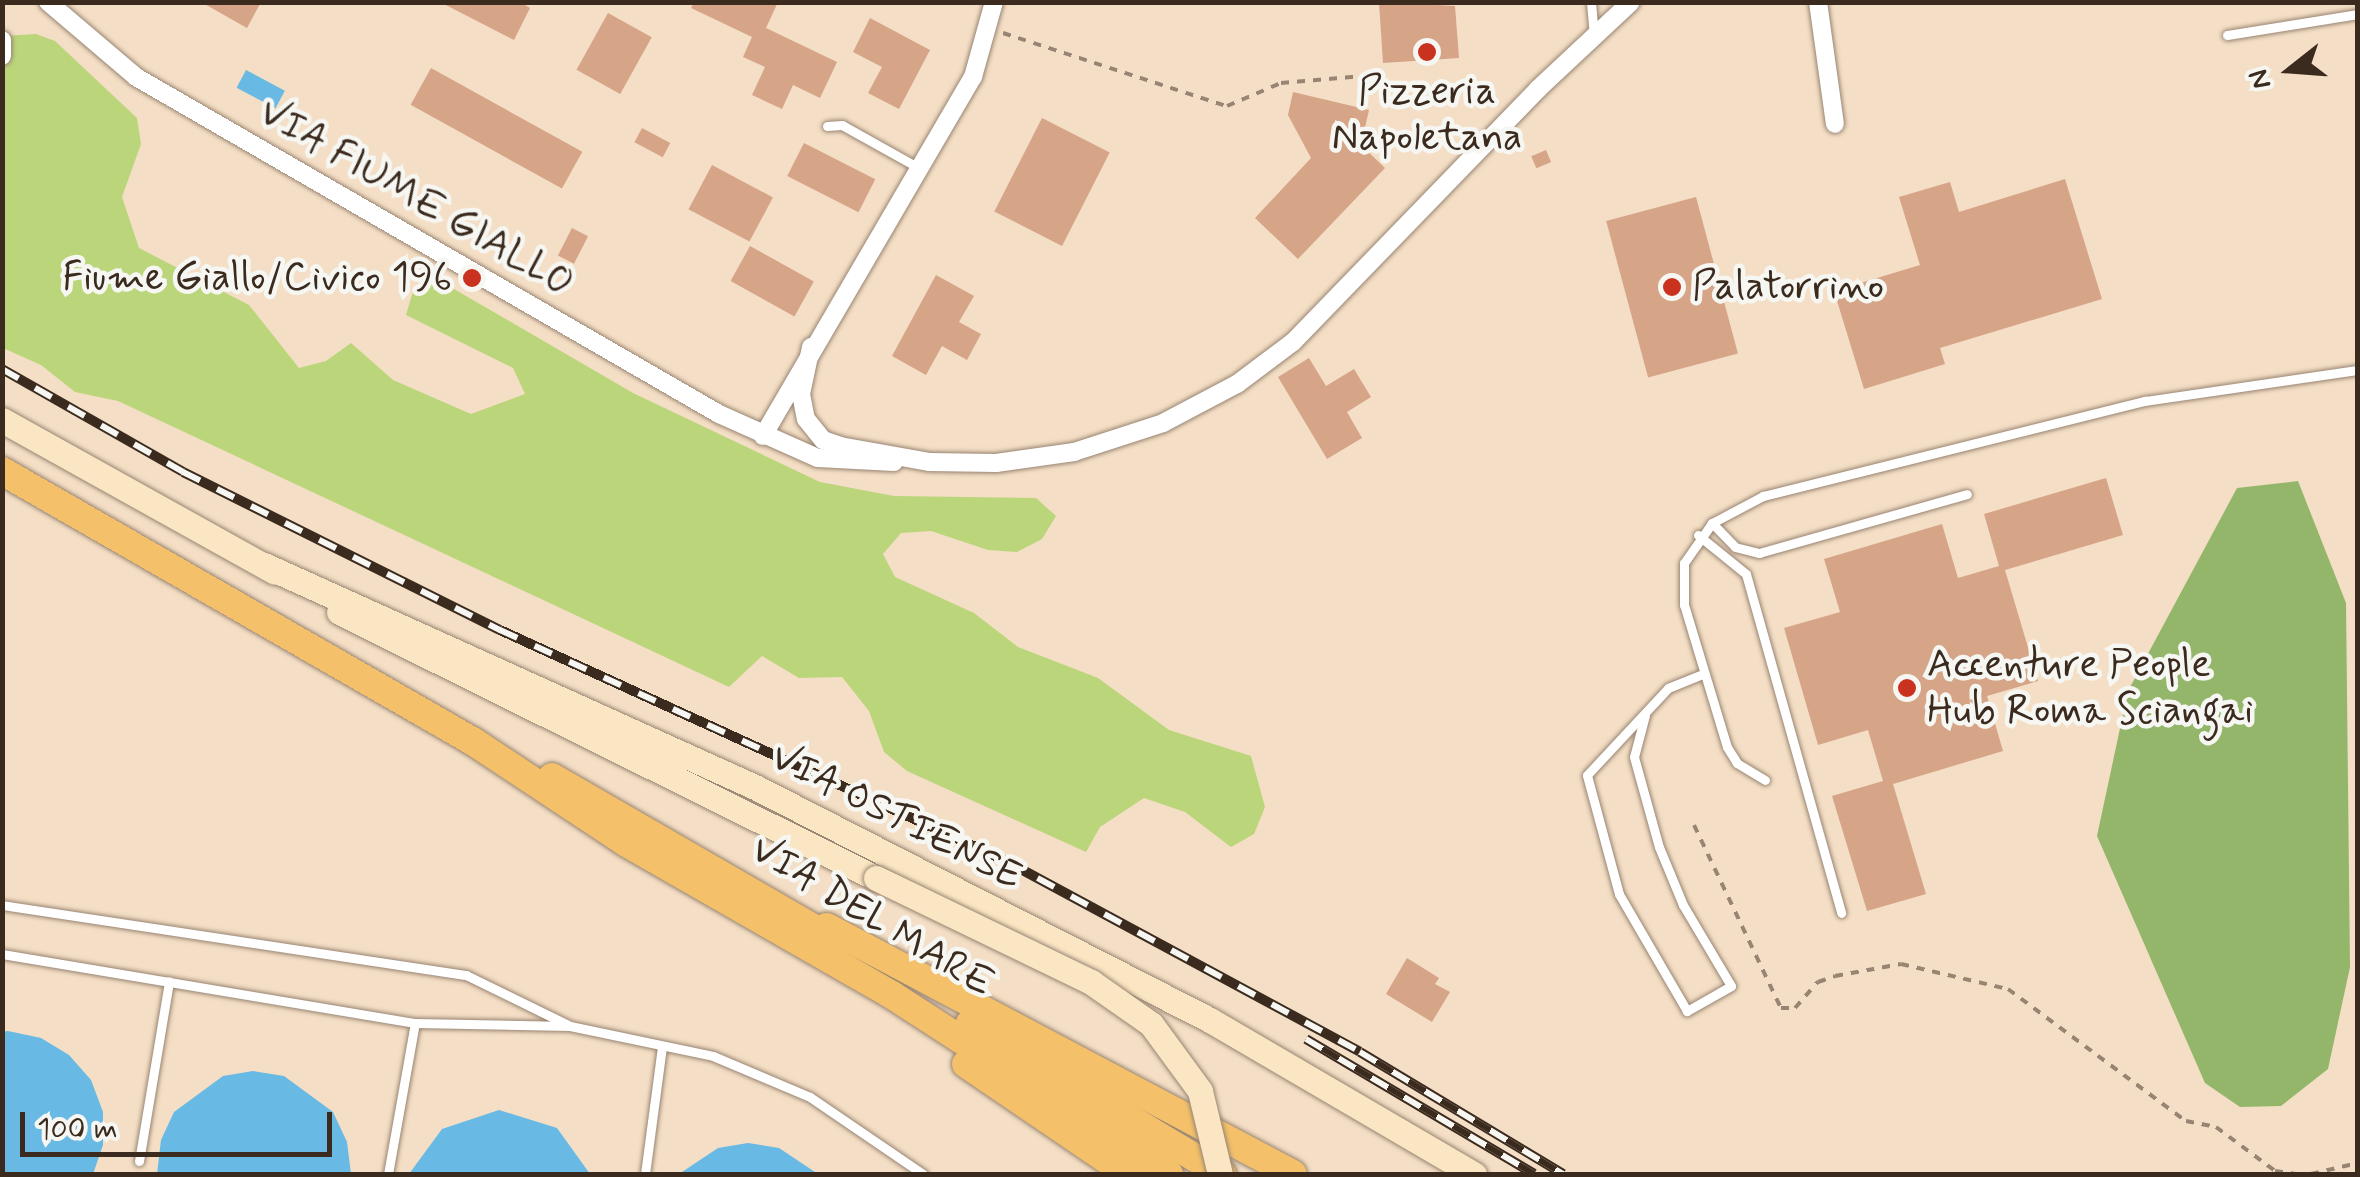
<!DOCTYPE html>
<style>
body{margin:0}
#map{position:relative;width:2360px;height:1177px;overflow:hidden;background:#f4dec5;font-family:Mynerve,sans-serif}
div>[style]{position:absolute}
.green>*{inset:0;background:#bbd57a}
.forest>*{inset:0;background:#94b66a}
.water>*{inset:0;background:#68b9e3;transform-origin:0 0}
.building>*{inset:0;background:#d6a487;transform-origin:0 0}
.path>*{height:4px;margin-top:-2px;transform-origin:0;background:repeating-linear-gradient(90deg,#988472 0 8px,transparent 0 16px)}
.roads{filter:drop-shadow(0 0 2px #988472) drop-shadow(0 0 2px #988472)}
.service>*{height:9px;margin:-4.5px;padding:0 4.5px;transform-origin:4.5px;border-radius:4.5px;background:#fff}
.minor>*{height:18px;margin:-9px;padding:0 9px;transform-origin:9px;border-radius:9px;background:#fff}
.secondary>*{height:25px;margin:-12.5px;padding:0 12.5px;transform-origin:12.5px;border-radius:12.5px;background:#fbe6c3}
.primary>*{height:28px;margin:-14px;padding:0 14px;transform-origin:14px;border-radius:14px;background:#f4c16a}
.rail>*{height:10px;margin-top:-5px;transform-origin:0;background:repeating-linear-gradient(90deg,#f6f6f2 0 19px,#3b2a1e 0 38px);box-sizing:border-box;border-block:2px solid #3b2a1e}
.bridges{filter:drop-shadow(0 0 2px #988472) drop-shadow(0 0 2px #988472)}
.secondary-bridge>*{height:25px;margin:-12.5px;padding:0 12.5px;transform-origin:12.5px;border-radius:12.5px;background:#fbe6c3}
.dots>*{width:28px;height:28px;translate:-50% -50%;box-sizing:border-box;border:5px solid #f6f6f2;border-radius:50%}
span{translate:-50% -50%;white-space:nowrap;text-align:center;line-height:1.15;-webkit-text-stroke:9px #f6f6f2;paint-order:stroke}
.poi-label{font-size:40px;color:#3b2a1e}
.right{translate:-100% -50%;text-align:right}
.left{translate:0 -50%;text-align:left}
.street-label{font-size:40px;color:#3b2a1e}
.frame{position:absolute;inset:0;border:5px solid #3b2a1e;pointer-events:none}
.north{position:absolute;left:2240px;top:20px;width:100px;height:100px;-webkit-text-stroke:8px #f6f6f2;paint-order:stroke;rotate:253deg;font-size:28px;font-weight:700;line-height:40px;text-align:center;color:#3b2a1e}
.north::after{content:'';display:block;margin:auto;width:35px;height:45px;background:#3b2a1e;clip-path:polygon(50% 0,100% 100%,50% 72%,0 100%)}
.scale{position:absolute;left:20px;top:1112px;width:312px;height:45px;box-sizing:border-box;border:5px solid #3b2a1e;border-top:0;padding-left:12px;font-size:30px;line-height:35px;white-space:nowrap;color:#3b2a1e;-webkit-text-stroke:8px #f6f6f2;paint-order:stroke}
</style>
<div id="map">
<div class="green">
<i style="clip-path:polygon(36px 34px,55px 41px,137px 118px,141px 144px,122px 197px,139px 248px,249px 305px,299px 368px,326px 361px,351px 343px,393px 380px,471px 414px,525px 394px,513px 368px,406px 315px,414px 288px,442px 282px,633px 393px,820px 482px,894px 496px,1036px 498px,1056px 516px,1042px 539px,1017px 552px,988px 550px,931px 531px,901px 533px,883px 554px,895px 577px,974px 613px,1018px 647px,1098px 678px,1169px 730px,1251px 756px,1265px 807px,1254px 834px,1231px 847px,1185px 812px,1144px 798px,1100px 827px,1086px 852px,907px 771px,884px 752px,869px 711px,842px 677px,799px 678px,762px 656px,729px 687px,118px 401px,75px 392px,41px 365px,3px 348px,3px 36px)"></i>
</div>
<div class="forest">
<i style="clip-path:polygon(2298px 481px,2346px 603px,2350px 967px,2328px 1069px,2281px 1106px,2240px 1107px,2205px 1083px,2097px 836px,2128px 691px,2237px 488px)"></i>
</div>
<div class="water">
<i style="left:246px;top:70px;width:44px;height:20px;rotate:28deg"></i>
<i style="clip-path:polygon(8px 1031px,41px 1038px,69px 1055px,91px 1080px,103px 1112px,103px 1145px,93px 1174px,3px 1174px,2px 1032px)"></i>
<i style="clip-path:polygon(253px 1071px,284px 1076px,333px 1112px,347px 1142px,351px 1174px,157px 1174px,161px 1140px,174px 1112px,223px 1076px)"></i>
<i style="clip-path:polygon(499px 1110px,557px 1128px,590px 1174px,409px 1174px,442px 1129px)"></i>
<i style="clip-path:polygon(748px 1143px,779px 1148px,818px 1174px,679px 1174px,718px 1148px)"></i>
</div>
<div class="building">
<i style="clip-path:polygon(201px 2px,261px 2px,247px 28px)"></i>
<i style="clip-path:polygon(440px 2px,520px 2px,530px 8px,514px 40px)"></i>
<i style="clip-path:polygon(694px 2px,778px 2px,766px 28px,837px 62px,820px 98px,793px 85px,782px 109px,752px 95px,765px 67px,743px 57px,752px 37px,691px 8px)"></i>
<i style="clip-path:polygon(1379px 2px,1455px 6px,1459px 58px,1383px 63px)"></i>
<i style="left:608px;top:13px;width:50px;height:65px;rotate:29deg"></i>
<i style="clip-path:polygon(870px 18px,930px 50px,899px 109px,868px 93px,882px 67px,853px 52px)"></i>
<i style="left:431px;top:68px;width:173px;height:42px;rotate:29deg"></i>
<i style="clip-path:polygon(1293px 92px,1369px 110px,1361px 145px,1385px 168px,1298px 259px,1255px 218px,1311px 158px,1288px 115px)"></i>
<i style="left:1042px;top:118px;width:76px;height:105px;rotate:27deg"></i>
<i style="left:642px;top:128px;width:32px;height:16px;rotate:28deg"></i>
<i style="left:804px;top:143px;width:80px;height:37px;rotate:27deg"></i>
<i style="left:1546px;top:150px;width:13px;height:16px;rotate:67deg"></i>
<i style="left:712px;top:165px;width:69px;height:50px;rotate:28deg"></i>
<i style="clip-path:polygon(2065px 179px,2102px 299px,1940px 348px,1945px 364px,1864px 389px,1834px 291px,1920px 265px,1899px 197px,1950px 182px,1959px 212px)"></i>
<i style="left:1696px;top:197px;width:162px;height:93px;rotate:75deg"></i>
<i style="left:572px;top:228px;width:18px;height:31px;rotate:27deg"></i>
<i style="left:750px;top:246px;width:73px;height:40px;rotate:29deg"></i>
<i style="clip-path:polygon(936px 275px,974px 296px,959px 322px,981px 334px,967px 360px,942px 346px,926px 375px,892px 356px)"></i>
<i style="clip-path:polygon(1309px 358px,1326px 386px,1354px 369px,1371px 397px,1347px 412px,1362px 438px,1327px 459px,1278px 377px)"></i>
<i style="clip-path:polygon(2106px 478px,2123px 535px,2005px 570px,2038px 681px,1987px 696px,2003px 751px,1893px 784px,1926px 894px,1867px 911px,1832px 796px,1883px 781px,1868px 730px,1818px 745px,1784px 628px,1840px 612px,1824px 559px,1942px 524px,1958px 578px,1999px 566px,1984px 514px)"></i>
<i style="clip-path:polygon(1407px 958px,1439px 978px,1435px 984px,1450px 992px,1432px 1022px,1386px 994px)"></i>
</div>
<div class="path">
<i style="left:1003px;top:33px;width:236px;rotate:18.1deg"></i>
<i style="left:1227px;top:106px;width:59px;rotate:-23.1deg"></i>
<i style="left:1281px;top:83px;width:106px;rotate:-4.9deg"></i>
<i style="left:1694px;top:825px;width:203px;rotate:64.6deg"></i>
<i style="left:1781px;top:1008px;width:14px"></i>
<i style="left:1795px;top:1008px;width:35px;rotate:-49deg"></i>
<i style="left:1818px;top:982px;width:18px;rotate:-19deg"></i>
<i style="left:1835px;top:976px;width:67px;rotate:-10.3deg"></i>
<i style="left:1901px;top:964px;width:110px;rotate:13.2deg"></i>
<i style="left:2008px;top:989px;width:222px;rotate:36.6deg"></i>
<i style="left:2186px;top:1121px;width:31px;rotate:11deg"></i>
<i style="left:2216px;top:1127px;width:74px;rotate:36.7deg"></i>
<i style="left:2275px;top:1171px;width:21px;rotate:8deg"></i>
<i style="left:2311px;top:1174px;width:48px;rotate:-13.2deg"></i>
</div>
<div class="roads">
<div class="service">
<i style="left:1591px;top:2px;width:32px;rotate:85deg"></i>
<i style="left:2227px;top:35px;width:133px;rotate:-9.1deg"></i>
<i style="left:827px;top:126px;width:15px;rotate:-4deg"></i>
<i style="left:842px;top:125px;width:88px;rotate:29.2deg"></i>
<i style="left:1712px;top:523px;width:33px;rotate:46deg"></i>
<i style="left:1735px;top:547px;width:25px;rotate:14deg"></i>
<i style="left:1759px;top:553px;width:216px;rotate:-15.8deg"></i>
<i style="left:1698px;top:535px;width:62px;rotate:39.1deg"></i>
<i style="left:1746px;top:574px;width:352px;rotate:74.3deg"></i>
<i style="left:1645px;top:715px;width:43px;rotate:104.7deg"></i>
<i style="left:1634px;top:757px;width:93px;rotate:74.5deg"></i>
<i style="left:1659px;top:847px;width:63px;rotate:67.5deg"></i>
<i style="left:1683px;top:905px;width:94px;rotate:59.3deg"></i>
<i style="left:1731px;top:986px;width:51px;rotate:150.4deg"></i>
<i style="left:1687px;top:1011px;width:135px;rotate:-120.2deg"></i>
<i style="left:1619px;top:894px;width:123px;rotate:-105.1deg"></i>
<i style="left:1587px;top:775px;width:119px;rotate:-47deg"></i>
<i style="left:1668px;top:688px;width:35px;rotate:-22deg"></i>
<i style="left:1765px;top:780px;width:33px;rotate:-149deg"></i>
<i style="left:1737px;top:763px;width:19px;rotate:-122deg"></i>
<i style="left:1727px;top:747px;width:148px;rotate:-106.8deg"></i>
<i style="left:1684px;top:605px;width:42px;rotate:-90deg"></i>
<i style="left:1684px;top:563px;width:49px;rotate:-55deg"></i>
<i style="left:1712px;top:523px;width:58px;rotate:-27.9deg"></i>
<i style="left:1763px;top:496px;width:394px;rotate:-14deg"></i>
<i style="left:2145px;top:401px;width:215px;rotate:-8.3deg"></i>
<i style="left:2px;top:905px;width:469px;rotate:8.6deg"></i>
<i style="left:466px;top:975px;width:114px;rotate:26.1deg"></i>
<i style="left:2px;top:954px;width:419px;rotate:9.5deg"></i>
<i style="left:415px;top:1023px;width:155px;rotate:1.1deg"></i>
<i style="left:570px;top:1026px;width:146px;rotate:11.8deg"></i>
<i style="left:713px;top:1056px;width:105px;rotate:22.9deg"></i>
<i style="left:810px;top:1097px;width:137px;rotate:34.3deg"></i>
<i style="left:139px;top:1161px;width:182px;rotate:-80.5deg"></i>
<i style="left:388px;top:1174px;width:153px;rotate:-79.9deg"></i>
<i style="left:645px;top:1174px;width:128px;rotate:-82.4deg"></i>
</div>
<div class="minor">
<i style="left:48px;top:2px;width:116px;rotate:40.4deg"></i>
<i style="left:136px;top:77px;width:673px;rotate:30.03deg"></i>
<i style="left:719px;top:414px;width:108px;rotate:24deg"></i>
<i style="left:818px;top:458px;width:76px;rotate:3deg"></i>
<i style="left:1818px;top:2px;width:123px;rotate:82.1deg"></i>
<i style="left:2px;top:40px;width:16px;rotate:90deg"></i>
<i style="left:811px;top:347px;width:48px;rotate:102deg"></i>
<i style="left:801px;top:394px;width:25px;rotate:79deg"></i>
<i style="left:806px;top:419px;width:27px;rotate:51deg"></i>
<i style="left:823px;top:440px;width:18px;rotate:19deg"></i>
<i style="left:840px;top:446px;width:90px;rotate:10.2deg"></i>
<i style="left:929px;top:462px;width:67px;rotate:0.9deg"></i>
<i style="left:996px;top:463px;width:79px;rotate:-8deg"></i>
<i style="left:1074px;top:452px;width:94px;rotate:-18deg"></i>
<i style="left:1163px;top:423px;width:84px;rotate:-27.8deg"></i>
<i style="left:1237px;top:384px;width:70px;rotate:-36.9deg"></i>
<i style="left:1293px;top:342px;width:352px;rotate:-45.9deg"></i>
<i style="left:1538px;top:89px;width:127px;rotate:-43.1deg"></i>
<i style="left:763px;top:436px;width:416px;rotate:-59.7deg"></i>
<i style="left:973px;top:77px;width:78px;rotate:-74.4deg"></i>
</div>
<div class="secondary">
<i style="left:2px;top:420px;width:312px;rotate:29.1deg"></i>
<i style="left:264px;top:565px;width:539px;rotate:24.33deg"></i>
<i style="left:755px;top:787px;width:511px;rotate:27.12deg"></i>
<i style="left:1210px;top:1020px;width:306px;rotate:30.3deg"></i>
<i style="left:339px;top:612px;width:599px;rotate:26.35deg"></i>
</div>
<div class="primary">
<i style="left:2px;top:471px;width:544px;rotate:29.86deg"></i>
<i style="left:474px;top:742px;width:181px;rotate:33.5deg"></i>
<i style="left:625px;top:842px;width:308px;rotate:29.8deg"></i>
<i style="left:892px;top:995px;width:330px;rotate:32.9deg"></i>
<i style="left:552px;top:777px;width:332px;rotate:30deg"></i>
<i style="left:827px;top:927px;width:527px;rotate:27.93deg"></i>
<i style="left:970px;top:1023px;width:294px;rotate:30.9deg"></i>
<i style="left:966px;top:1064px;width:196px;rotate:34.2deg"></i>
</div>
</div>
<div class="rail">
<i style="left:2px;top:369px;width:208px;rotate:29.6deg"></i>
<i style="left:183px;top:472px;width:354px;rotate:26.5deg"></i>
<i style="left:500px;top:630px;width:554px;rotate:24.53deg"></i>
<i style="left:1004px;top:860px;width:404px;rotate:28.3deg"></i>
<i style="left:1360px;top:1052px;width:237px;rotate:31deg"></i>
<i style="left:1306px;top:1039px;width:265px;rotate:30.6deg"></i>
</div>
<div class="bridges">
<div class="secondary-bridge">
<i style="left:876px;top:878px;width:239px;rotate:25.8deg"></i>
<i style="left:1091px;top:982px;width:73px;rotate:35deg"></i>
<i style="left:1151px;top:1024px;width:83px;rotate:53.8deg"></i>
<i style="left:1200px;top:1091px;width:85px;rotate:76.5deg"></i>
</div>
</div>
<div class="dots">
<i style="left:1427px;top:52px;background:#c8321e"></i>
<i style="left:472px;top:278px;background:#c8321e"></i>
<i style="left:1672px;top:287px;background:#c8321e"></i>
<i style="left:1907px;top:688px;background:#c8321e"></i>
</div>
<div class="poi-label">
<span style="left:1427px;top:115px">Pizzeria<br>Napoletana</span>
<span class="right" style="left:452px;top:278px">Fiume Giallo/Civico 196</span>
<span class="left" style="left:1692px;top:287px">Palatorrino</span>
<span class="left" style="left:1927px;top:688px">Accenture People<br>Hub Roma Sciangai</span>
</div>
<div class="street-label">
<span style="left:416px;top:198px;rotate:30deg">VIA FIUME GIALLO</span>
<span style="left:896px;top:817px;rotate:27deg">VIA OSTIENSE</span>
<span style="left:872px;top:917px;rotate:31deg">VIA DEL MARE</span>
</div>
<div class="frame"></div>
<div class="north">N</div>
<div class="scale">100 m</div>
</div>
